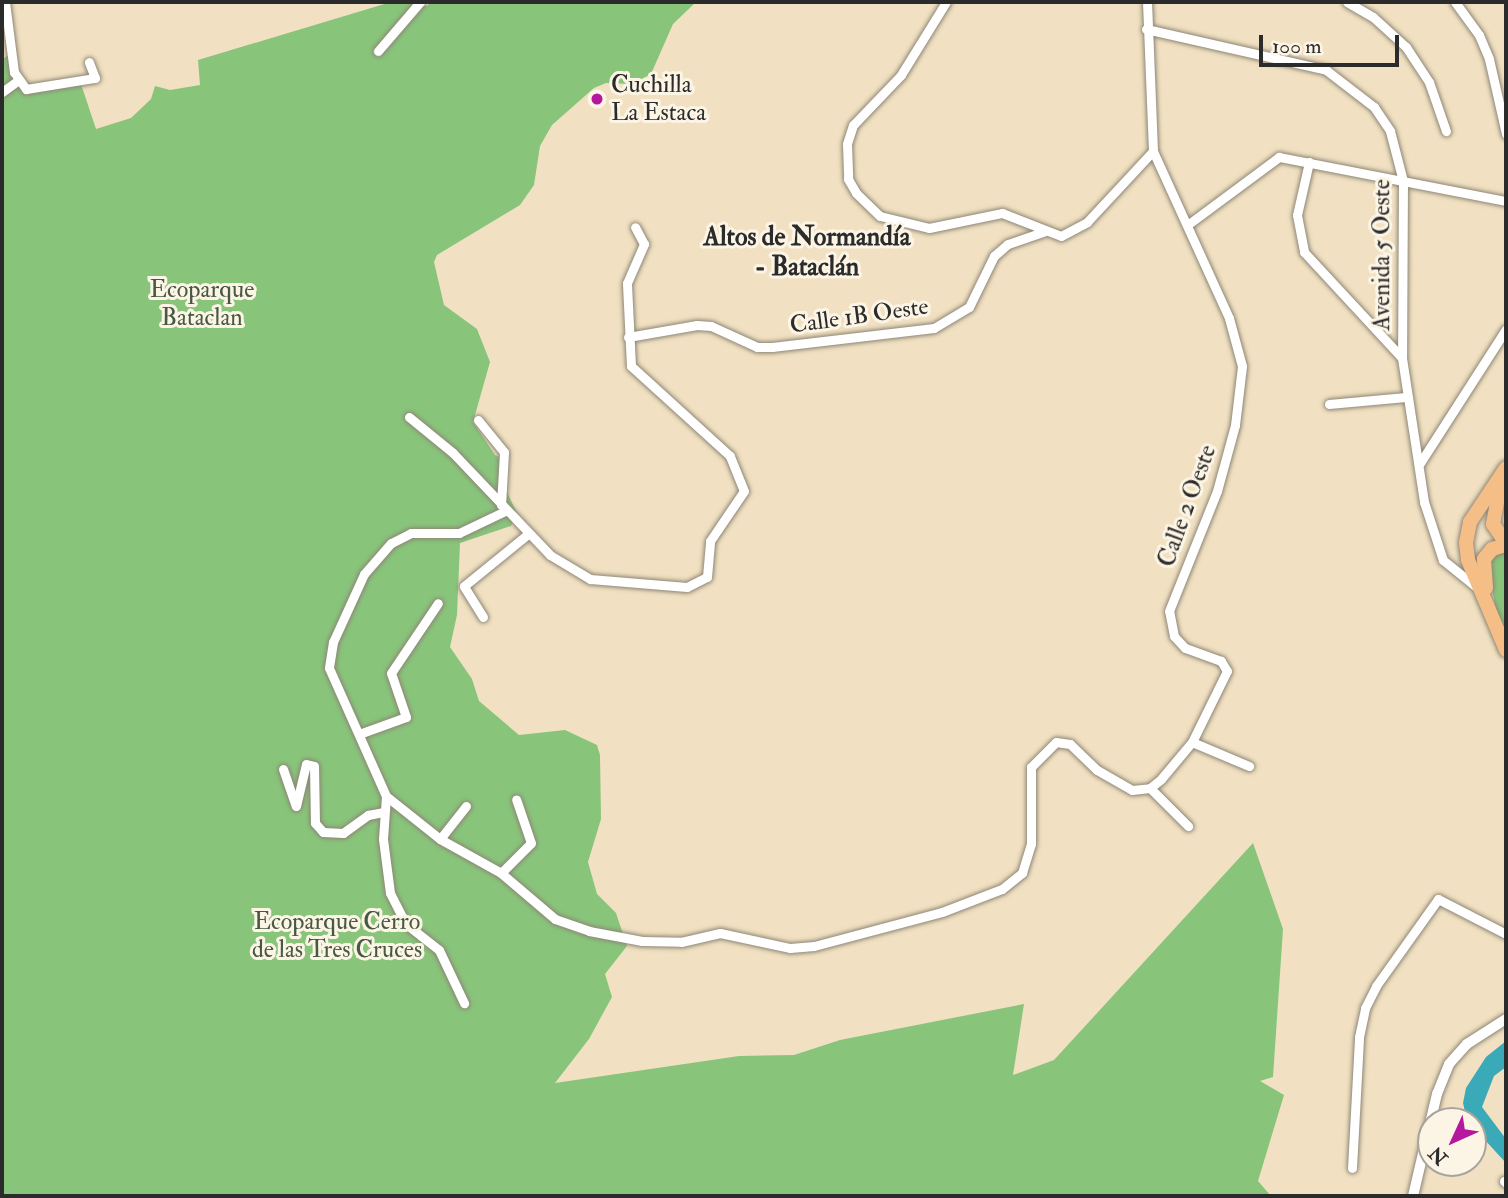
<!DOCTYPE html>
<meta charset="utf-8">
<style>
body{margin:0}
#map{position:relative;width:1508px;height:1198px;overflow:hidden;background:#f1e1c2;font-family:"IM FELL Double Pica",serif}
div>[style]{position:absolute}
.green>*{inset:0;background:#88c57b}
.water>*{inset:0;background:#3aaab8}
.roads{filter:drop-shadow(0 0 2px #8e8676) drop-shadow(0 0 2px #8e8676)}
.minor>*{height:9px;margin:-4.5px;padding:0 4.5px;transform-origin:4.5px;border-radius:4.5px;background:#fff}
.tertiary>*{height:10px;margin:-5px;padding:0 5px;transform-origin:5px;border-radius:5px;background:#fff}
.primary>*{height:14px;margin:-7px;padding:0 7px;transform-origin:7px;border-radius:7px;background:#f6be87}
.dots>*{width:19px;height:19px;translate:-50% -50%;box-sizing:border-box;border:4px solid #fcf5e5;border-radius:50%}
span{translate:-50% -50%;white-space:nowrap;text-align:center;line-height:1.15;-webkit-text-stroke:6px #fcf5e5;paint-order:stroke}
.poi-label{font-size:24px;color:#2b2b2b}
.left{translate:0 -50%;text-align:left}
.street-label{font-size:24px;color:#2b2b2b}
.park-label{font-size:24px;color:#475943}
.neighbourhood-label{font-size:26px;color:#2b2b2b;font-weight:700}
.frame{position:absolute;inset:0;border:4px solid #2b2b2b;pointer-events:none}
.north{position:absolute;left:1417px;top:1107px;width:70px;height:70px;box-sizing:border-box;background:#fcf5e5;border:2px solid #a8a49b;border-radius:50%;rotate:225deg;font-size:19px;font-weight:700;line-height:28px;text-align:center;color:#2b2b2b}
.north::after{content:'';display:block;margin:auto;width:24px;height:32px;background:#b5179e;clip-path:polygon(50% 0,100% 100%,50% 72%,0 100%)}
.scale{position:absolute;left:1259px;top:35px;width:140px;height:32px;box-sizing:border-box;border:4px solid #2b2b2b;border-top:0;padding-left:9px;font-size:21px;line-height:24px;white-space:nowrap;color:#2b2b2b;-webkit-text-stroke:5px #fcf5e5;paint-order:stroke}
</style>
<div id="map">
<div class="green">
<i style="clip-path:polygon(391px 2px,427px 6px,431px 2px,696px 2px,673px 24px,651px 74px,632px 84px,606px 83px,594px 88px,552px 125px,540px 146px,534px 185px,520px 205px,437px 255px,434px 262px,444px 305px,477px 329px,490px 362px,473px 422px,495px 455px,505px 460px,504px 486px,517px 513px,511px 526px,460px 543px,457px 615px,450px 647px,472px 679px,479px 701px,519px 735px,565px 730px,597px 745px,600px 755px,601px 819px,588px 862px,597px 894px,616px 913px,627px 946px,605px 974px,612px 997px,589px 1039px,555px 1083px,739px 1056px,794px 1055px,840px 1040px,1024px 1004px,1013px 1075px,1054px 1060px,1253px 843px,1283px 929px,1273px 1077px,1260px 1081px,1284px 1095px,1258px 1181px,1271px 1196px,2px 1196px,2px 59px,11px 54px,26px 89px,80px 81px,96px 129px,131px 118px,151px 99px,155px 86px,170px 90px,200px 85px,198px 60px)"></i>
<i style="clip-path:polygon(1506px 550px,1506px 633px,1496px 610px,1489px 572px,1491px 559px)"></i>
</div>
<div class="water">
<i style="clip-path:polygon(1506px 1041px,1506px 1067px,1494px 1076px,1482px 1107px,1506px 1139px,1506px 1163px,1473px 1127px,1473px 1121px,1467px 1121px,1463px 1103px,1466px 1088px,1486px 1057px)"></i>
</div>
<div class="roads">
<div class="minor">
<i style="left:5px;top:2px;width:71px;rotate:82.7deg"></i>
<i style="left:14px;top:72px;width:21px;rotate:55deg"></i>
<i style="left:26px;top:89px;width:70px;rotate:-9.1deg"></i>
<i style="left:95px;top:78px;width:17px;rotate:-111deg"></i>
<i style="left:946px;top:2px;width:86px;rotate:121.7deg"></i>
<i style="left:901px;top:75px;width:69px;rotate:133.8deg"></i>
<i style="left:853px;top:125px;width:20px;rotate:108deg"></i>
<i style="left:847px;top:144px;width:35px;rotate:88deg"></i>
<i style="left:848px;top:179px;width:16px;rotate:60deg"></i>
<i style="left:856px;top:193px;width:33px;rotate:44deg"></i>
<i style="left:880px;top:216px;width:50px;rotate:13.8deg"></i>
<i style="left:929px;top:228px;width:75px;rotate:-11.6deg"></i>
<i style="left:1002px;top:213px;width:63px;rotate:21.3deg"></i>
<i style="left:1061px;top:236px;width:30px;rotate:-28deg"></i>
<i style="left:1087px;top:222px;width:97px;rotate:-47.1deg"></i>
<i style="left:1347px;top:2px;width:30px;rotate:30deg"></i>
<i style="left:1373px;top:17px;width:45px;rotate:42.3deg"></i>
<i style="left:1406px;top:47px;width:42px;rotate:56.7deg"></i>
<i style="left:1429px;top:82px;width:52px;rotate:70.9deg"></i>
<i style="left:1455px;top:2px;width:41px;rotate:54deg"></i>
<i style="left:1479px;top:35px;width:26px;rotate:67deg"></i>
<i style="left:1489px;top:59px;width:77px;rotate:77.2deg"></i>
<i style="left:1146px;top:29px;width:185px;rotate:12.8deg"></i>
<i style="left:1326px;top:70px;width:61px;rotate:37.6deg"></i>
<i style="left:1374px;top:107px;width:29px;rotate:56deg"></i>
<i style="left:1390px;top:131px;width:52px;rotate:75.4deg"></i>
<i style="left:1403px;top:181px;width:177px;rotate:90.3deg"></i>
<i style="left:1402px;top:358px;width:146px;rotate:81.3deg"></i>
<i style="left:1424px;top:502px;width:61px;rotate:71.9deg"></i>
<i style="left:1443px;top:560px;width:48px;rotate:39deg"></i>
<i style="left:378px;top:51px;width:65px;rotate:-49.4deg"></i>
<i style="left:2px;top:92px;width:19px;rotate:-36deg"></i>
<i style="left:1309px;top:162px;width:54px;rotate:102.8deg"></i>
<i style="left:1297px;top:215px;width:38px;rotate:79deg"></i>
<i style="left:1304px;top:252px;width:144px;rotate:47.2deg"></i>
<i style="left:1190px;top:223px;width:111px;rotate:-36.6deg"></i>
<i style="left:1279px;top:157px;width:231px;rotate:11deg"></i>
<i style="left:628px;top:337px;width:70px;rotate:-9.9deg"></i>
<i style="left:697px;top:325px;width:14px;rotate:4deg"></i>
<i style="left:711px;top:326px;width:51px;rotate:24.5deg"></i>
<i style="left:757px;top:347px;width:15px"></i>
<i style="left:772px;top:347px;width:163px;rotate:-6.7deg"></i>
<i style="left:934px;top:328px;width:41px;rotate:-31deg"></i>
<i style="left:969px;top:307px;width:57px;rotate:-63.9deg"></i>
<i style="left:994px;top:256px;width:18px;rotate:-41deg"></i>
<i style="left:1008px;top:244px;width:39px;rotate:-19deg"></i>
<i style="left:1329px;top:404px;width:77px;rotate:-5.2deg"></i>
<i style="left:409px;top:417px;width:57px;rotate:39.3deg"></i>
<i style="left:453px;top:453px;width:141px;rotate:46.4deg"></i>
<i style="left:550px;top:555px;width:47px;rotate:31deg"></i>
<i style="left:590px;top:579px;width:97px;rotate:4.7deg"></i>
<i style="left:687px;top:587px;width:22px;rotate:-27deg"></i>
<i style="left:707px;top:577px;width:36px;rotate:-85deg"></i>
<i style="left:710px;top:541px;width:60px;rotate:-55.8deg"></i>
<i style="left:744px;top:491px;width:38px;rotate:-112deg"></i>
<i style="left:730px;top:456px;width:134px;rotate:-137.7deg"></i>
<i style="left:631px;top:366px;width:83px;rotate:-92.8deg"></i>
<i style="left:627px;top:283px;width:43px;rotate:-66.4deg"></i>
<i style="left:644px;top:244px;width:19px;rotate:-118deg"></i>
<i style="left:478px;top:420px;width:41px;rotate:50.9deg"></i>
<i style="left:504px;top:452px;width:53px;rotate:93.2deg"></i>
<i style="left:1420px;top:463px;width:159px;rotate:-57.3deg"></i>
<i style="left:505px;top:511px;width:51px;rotate:154.4deg"></i>
<i style="left:459px;top:533px;width:48px;rotate:180deg"></i>
<i style="left:411px;top:533px;width:22px;rotate:153deg"></i>
<i style="left:391px;top:543px;width:41px;rotate:131.1deg"></i>
<i style="left:364px;top:574px;width:75px;rotate:114.5deg"></i>
<i style="left:333px;top:642px;width:26px;rotate:99deg"></i>
<i style="left:329px;top:668px;width:140px;rotate:66deg"></i>
<i style="left:386px;top:796px;width:69px;rotate:38.5deg"></i>
<i style="left:440px;top:839px;width:70px;rotate:29.1deg"></i>
<i style="left:501px;top:873px;width:71px;rotate:40.4deg"></i>
<i style="left:555px;top:919px;width:36px;rotate:19deg"></i>
<i style="left:589px;top:931px;width:54px;rotate:10.7deg"></i>
<i style="left:642px;top:941px;width:39px;rotate:1deg"></i>
<i style="left:681px;top:942px;width:40px;rotate:-13deg"></i>
<i style="left:720px;top:933px;width:72px;rotate:12.1deg"></i>
<i style="left:790px;top:948px;width:24px;rotate:-5deg"></i>
<i style="left:814px;top:946px;width:132px;rotate:-14.9deg"></i>
<i style="left:942px;top:912px;width:64px;rotate:-21deg"></i>
<i style="left:1002px;top:889px;width:26px;rotate:-39deg"></i>
<i style="left:1022px;top:873px;width:30px;rotate:-73deg"></i>
<i style="left:1031px;top:844px;width:77px;rotate:-90deg"></i>
<i style="left:1031px;top:767px;width:35px;rotate:-45deg"></i>
<i style="left:1056px;top:742px;width:14px;rotate:8deg"></i>
<i style="left:1070px;top:744px;width:37px;rotate:44deg"></i>
<i style="left:1097px;top:770px;width:40px;rotate:29.7deg"></i>
<i style="left:1132px;top:790px;width:18px;rotate:-6deg"></i>
<i style="left:1150px;top:788px;width:14px;rotate:-39deg"></i>
<i style="left:1161px;top:779px;width:48px;rotate:-50deg"></i>
<i style="left:1192px;top:742px;width:79px;rotate:-63.8deg"></i>
<i style="left:1227px;top:671px;width:12px;rotate:-121deg"></i>
<i style="left:1221px;top:661px;width:38px;rotate:-160deg"></i>
<i style="left:1185px;top:648px;width:16px;rotate:-133deg"></i>
<i style="left:1174px;top:636px;width:25px;rotate:-101deg"></i>
<i style="left:1169px;top:611px;width:129px;rotate:-68.2deg"></i>
<i style="left:1217px;top:491px;width:68px;rotate:-74.7deg"></i>
<i style="left:1235px;top:425px;width:59px;rotate:-83.2deg"></i>
<i style="left:1242px;top:366px;width:50px;rotate:-105.2deg"></i>
<i style="left:1229px;top:318px;width:183px;rotate:-114.5deg"></i>
<i style="left:1153px;top:151px;width:149px;rotate:-92.3deg"></i>
<i style="left:483px;top:617px;width:36px;rotate:-122deg"></i>
<i style="left:464px;top:586px;width:82px;rotate:-39.1deg"></i>
<i style="left:359px;top:734px;width:50px;rotate:-19.9deg"></i>
<i style="left:406px;top:717px;width:46px;rotate:-108.8deg"></i>
<i style="left:391px;top:673px;width:84px;rotate:-56.1deg"></i>
<i style="left:1192px;top:742px;width:62px;rotate:22.8deg"></i>
<i style="left:283px;top:769px;width:39px;rotate:71deg"></i>
<i style="left:296px;top:806px;width:43px;rotate:-76.6deg"></i>
<i style="left:306px;top:764px;width:8px;rotate:14deg"></i>
<i style="left:314px;top:766px;width:57px;rotate:89deg"></i>
<i style="left:315px;top:823px;width:12px;rotate:48deg"></i>
<i style="left:323px;top:832px;width:20px;rotate:3deg"></i>
<i style="left:343px;top:833px;width:31px;rotate:-36deg"></i>
<i style="left:368px;top:815px;width:15px;rotate:-11deg"></i>
<i style="left:1150px;top:788px;width:54px;rotate:45deg"></i>
<i style="left:386px;top:796px;width:43px;rotate:94deg"></i>
<i style="left:383px;top:839px;width:54px;rotate:82.6deg"></i>
<i style="left:390px;top:893px;width:35px;rotate:63deg"></i>
<i style="left:406px;top:924px;width:42px;rotate:38.2deg"></i>
<i style="left:439px;top:950px;width:59px;rotate:64.7deg"></i>
<i style="left:440px;top:839px;width:42px;rotate:-51.8deg"></i>
<i style="left:501px;top:873px;width:42px;rotate:-45deg"></i>
<i style="left:531px;top:843px;width:46px;rotate:-108.8deg"></i>
<i style="left:1352px;top:1168px;width:131px;rotate:-86.9deg"></i>
<i style="left:1359px;top:1037px;width:30px;rotate:-78deg"></i>
<i style="left:1365px;top:1008px;width:25px;rotate:-63deg"></i>
<i style="left:1376px;top:986px;width:107px;rotate:-54.5deg"></i>
<i style="left:1438px;top:899px;width:76px;rotate:27.2deg"></i>
<i style="left:1504px;top:1181px;width:3px;rotate:45deg"></i>
</div>
<div class="tertiary">
<i style="left:1413px;top:1196px;width:105px;rotate:-76.8deg"></i>
<i style="left:1437px;top:1094px;width:32px;rotate:-68deg"></i>
<i style="left:1449px;top:1064px;width:27px;rotate:-48deg"></i>
<i style="left:1467px;top:1044px;width:46px;rotate:-32.7deg"></i>
</div>
<div class="primary">
<i style="left:1506px;top:468px;width:65px;rotate:123.7deg"></i>
<i style="left:1470px;top:522px;width:21px;rotate:101deg"></i>
<i style="left:1466px;top:543px;width:17px;rotate:83deg"></i>
<i style="left:1468px;top:560px;width:98px;rotate:67.1deg"></i>
<i style="left:1501px;top:481px;width:44px;rotate:100.5deg"></i>
<i style="left:1493px;top:524px;width:23px;rotate:56deg"></i>
<i style="left:1486px;top:588px;width:29px;rotate:-94deg"></i>
<i style="left:1484px;top:559px;width:13px;rotate:-51deg"></i>
<i style="left:1492px;top:549px;width:15px;rotate:-16deg"></i>
</div>
</div>
<div class="dots">
<i style="left:597px;top:99px;background:#b5179e"></i>
</div>
<div class="poi-label">
<span class="left" style="left:611px;top:99px">Cuchilla<br>La Estaca</span>
</div>
<div class="street-label">
<span style="left:1382px;top:255px;rotate:-90deg">Avenida 5 Oeste</span>
<span style="left:859px;top:316px;rotate:-8deg">Calle 1B Oeste</span>
<span style="left:1187px;top:506px;rotate:-70deg">Calle 2 Oeste</span>
</div>
<div class="park-label">
<span style="left:202px;top:304px">Ecoparque<br>Bataclan</span>
<span style="left:337px;top:936px">Ecoparque Cerro<br>de las Tres Cruces</span>
</div>
<div class="neighbourhood-label">
<span style="left:807px;top:253px">Altos de Normandía<br>- Bataclán</span>
</div>
<div class="frame"></div>
<div class="north">N</div>
<div class="scale">100 m</div>
</div>
